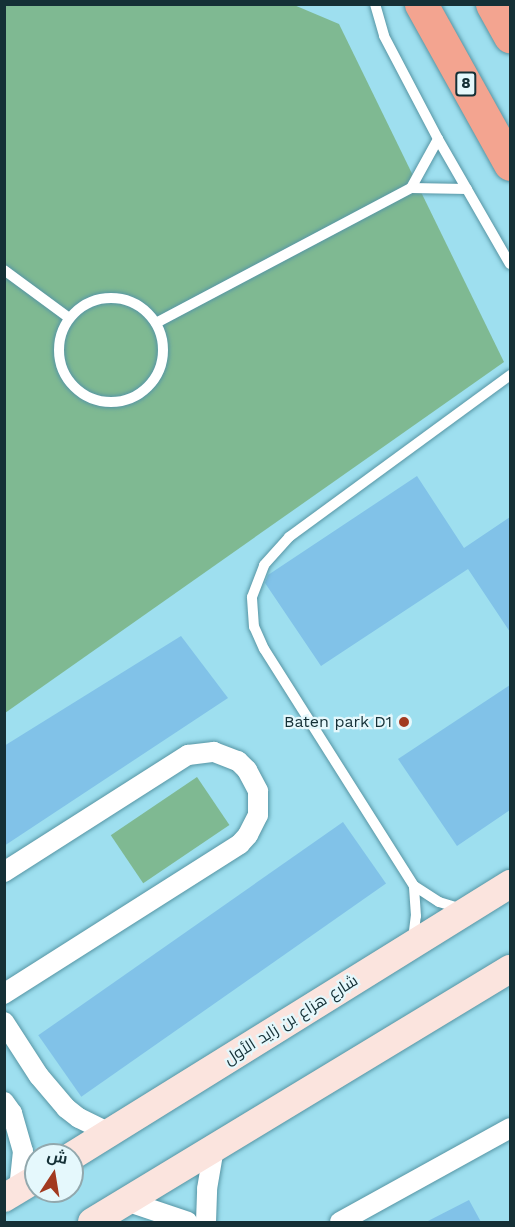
<!DOCTYPE html>
<meta charset="utf-8">
<style>
body{margin:0}
#map{position:relative;width:515px;height:1227px;overflow:hidden;background:#9edfef;font-family:"Work Sans",Cairo,sans-serif}
div>[style]{position:absolute}
.green>*{inset:0;background:#7fb992;transform-origin:0 0}
.building>*{inset:0;background:#81c2e8;transform-origin:0 0}
.roads{filter:drop-shadow(0 0 2px #5695a4) drop-shadow(0 0 2px #5695a4)}
.lane>*{height:10px;margin:-5px;padding:0 5px;transform-origin:5px;border-radius:5px;background:#fff}
.lane>.ring{margin:-5px;padding:0;box-sizing:content-box;background:none;border:10px solid #fff;border-radius:50%}
.street>*{height:20px;margin:-10px;padding:0 10px;transform-origin:10px;border-radius:10px;background:#fff}
.secondary>*{height:28px;margin:-14px;padding:0 14px;transform-origin:14px;border-radius:14px;background:#fbe4de}
.highway>*{height:33px;margin:-16.5px;padding:0 16.5px;transform-origin:16.5px;border-radius:16.5px;background:#f3a490}
.dots>*{width:16px;height:16px;translate:-50% -50%;box-sizing:border-box;border:3px solid #e5f8fc;border-radius:50%}
span{translate:-50% -50%;white-space:nowrap;text-align:center;line-height:1.15;-webkit-text-stroke:4.5px #e5f8fc;paint-order:stroke}
.shield-label span{padding:2px 4px;background:#e5f8fc;border:2px solid;border-radius:4px;-webkit-text-stroke-width:0}
.shield-label{font-size:15px;color:#153036;font-weight:700}
.poi-label{font-size:16px;color:#153036}
.right{translate:-100% -50%;text-align:right}
.street-label{font-size:16px;color:#153036}
.frame{position:absolute;inset:0;border:6px solid #153036;pointer-events:none}
.north{position:absolute;left:24px;top:1143px;width:60px;height:60px;box-sizing:border-box;background:#e5f8fc;border:2px solid #92a8ad;border-radius:50%;rotate:12deg;font-size:16px;font-weight:700;line-height:24px;text-align:center;color:#153036}
.north::after{content:'';display:block;margin:auto;width:21px;height:27px;background:#a23a20;clip-path:polygon(50% 0,100% 100%,50% 72%,0 100%)}
</style>
<div id="map">
<div class="green">
<i style="clip-path:polygon(5px 5px,294px 5px,339px 24px,504px 362px,5px 713px)"></i>
<i style="left:197px;top:777px;width:58px;height:104px;rotate:56deg"></i>
</div>
<div class="building">
<i style="clip-path:polygon(417px 476px,464px 548px,510px 517px,510px 632px,468px 569px,321px 666px,265px 583px,268px 575px)"></i>
<i style="clip-path:polygon(181px 636px,228px 698px,4px 846px,4px 746px)"></i>
<i style="clip-path:polygon(510px 685px,510px 810px,457px 846px,398px 759px)"></i>
<i style="left:343px;top:822px;width:75px;height:372px;rotate:55deg"></i>
<i style="clip-path:polygon(469px 1200px,481px 1222px,426px 1222px)"></i>
</div>
<div class="roads">
<div class="lane">
<i style="left:375px;top:4px;width:33px;rotate:74deg"></i>
<i style="left:384px;top:36px;width:116px;rotate:62.3deg"></i>
<i style="left:438px;top:139px;width:144px;rotate:60.1deg"></i>
<i style="left:411px;top:188px;width:56px;rotate:-61.1deg"></i>
<i style="left:4px;top:270px;width:81px;rotate:36.4deg"></i>
<i class="ring" style="left:59px;top:298px;width:94px;height:94px"></i>
<i style="left:156px;top:323px;width:289px;rotate:-27.9deg"></i>
<i style="left:411px;top:188px;width:56px;rotate:1deg"></i>
<i style="left:462px;top:909px;width:24px;rotate:-163deg"></i>
<i style="left:439px;top:902px;width:30px;rotate:-147deg"></i>
<i style="left:414px;top:886px;width:280px;rotate:-122.3deg"></i>
<i style="left:264px;top:649px;width:24px;rotate:-114deg"></i>
<i style="left:254px;top:627px;width:30px;rotate:-94deg"></i>
<i style="left:252px;top:597px;width:34px;rotate:-69deg"></i>
<i style="left:264px;top:565px;width:38px;rotate:-48deg"></i>
<i style="left:289px;top:537px;width:274px;rotate:-36.2deg"></i>
<i style="left:413px;top:939px;width:23px;rotate:-83deg"></i>
<i style="left:416px;top:916px;width:30px;rotate:-94deg"></i>
</div>
<div class="street">
<i style="left:4px;top:872px;width:218px;rotate:-32.5deg"></i>
<i style="left:188px;top:755px;width:26px;rotate:-7deg"></i>
<i style="left:214px;top:752px;width:26px;rotate:21deg"></i>
<i style="left:238px;top:761px;width:13px;rotate:45deg"></i>
<i style="left:247px;top:770px;width:24px;rotate:62deg"></i>
<i style="left:258px;top:791px;width:24px;rotate:90deg"></i>
<i style="left:258px;top:815px;width:22px;rotate:117deg"></i>
<i style="left:248px;top:835px;width:12px;rotate:132deg"></i>
<i style="left:240px;top:844px;width:280px;rotate:147.6deg"></i>
<i style="left:4px;top:1022px;width:64px;rotate:57.1deg"></i>
<i style="left:39px;top:1076px;width:42px;rotate:49.8deg"></i>
<i style="left:66px;top:1108px;width:16px;rotate:38deg"></i>
<i style="left:79px;top:1118px;width:34px;rotate:26deg"></i>
<i style="left:4px;top:1102px;width:14px;rotate:54deg"></i>
<i style="left:12px;top:1113px;width:40px;rotate:74deg"></i>
<i style="left:23px;top:1151px;width:38px;rotate:96deg"></i>
<i style="left:126px;top:1201px;width:65px;rotate:18.7deg"></i>
<i style="left:206px;top:1222px;width:33px;rotate:-88deg"></i>
<i style="left:207px;top:1189px;width:42px;rotate:-80.3deg"></i>
<i style="left:340px;top:1222px;width:194px;rotate:-28.9deg"></i>
</div>
<div class="secondary">
<i style="left:72px;top:1156px;width:516px;rotate:-31.84deg"></i>
<i style="left:4px;top:1198px;width:37px;rotate:-31deg"></i>
<i style="left:92px;top:1222px;width:489px;rotate:-31.2deg"></i>
</div>
<div class="highway">
<i style="left:421px;top:4px;width:183px;rotate:60.9deg"></i>
<i style="left:492px;top:4px;width:37px;rotate:61deg"></i>
</div>
</div>
<div class="dots">
<i style="left:404px;top:722px;background:#a23a20"></i>
</div>
<div class="shield-label">
<span style="left:466px;top:84px">8</span>
</div>
<div class="poi-label">
<span class="right" style="left:392px;top:722px">Baten park D1</span>
</div>
<div class="street-label">
<span style="left:291px;top:1020px;rotate:-32deg">شارع هزاع بن زايد الأول</span>
</div>
<div class="frame"></div>
<div class="north">ش</div>
</div>
